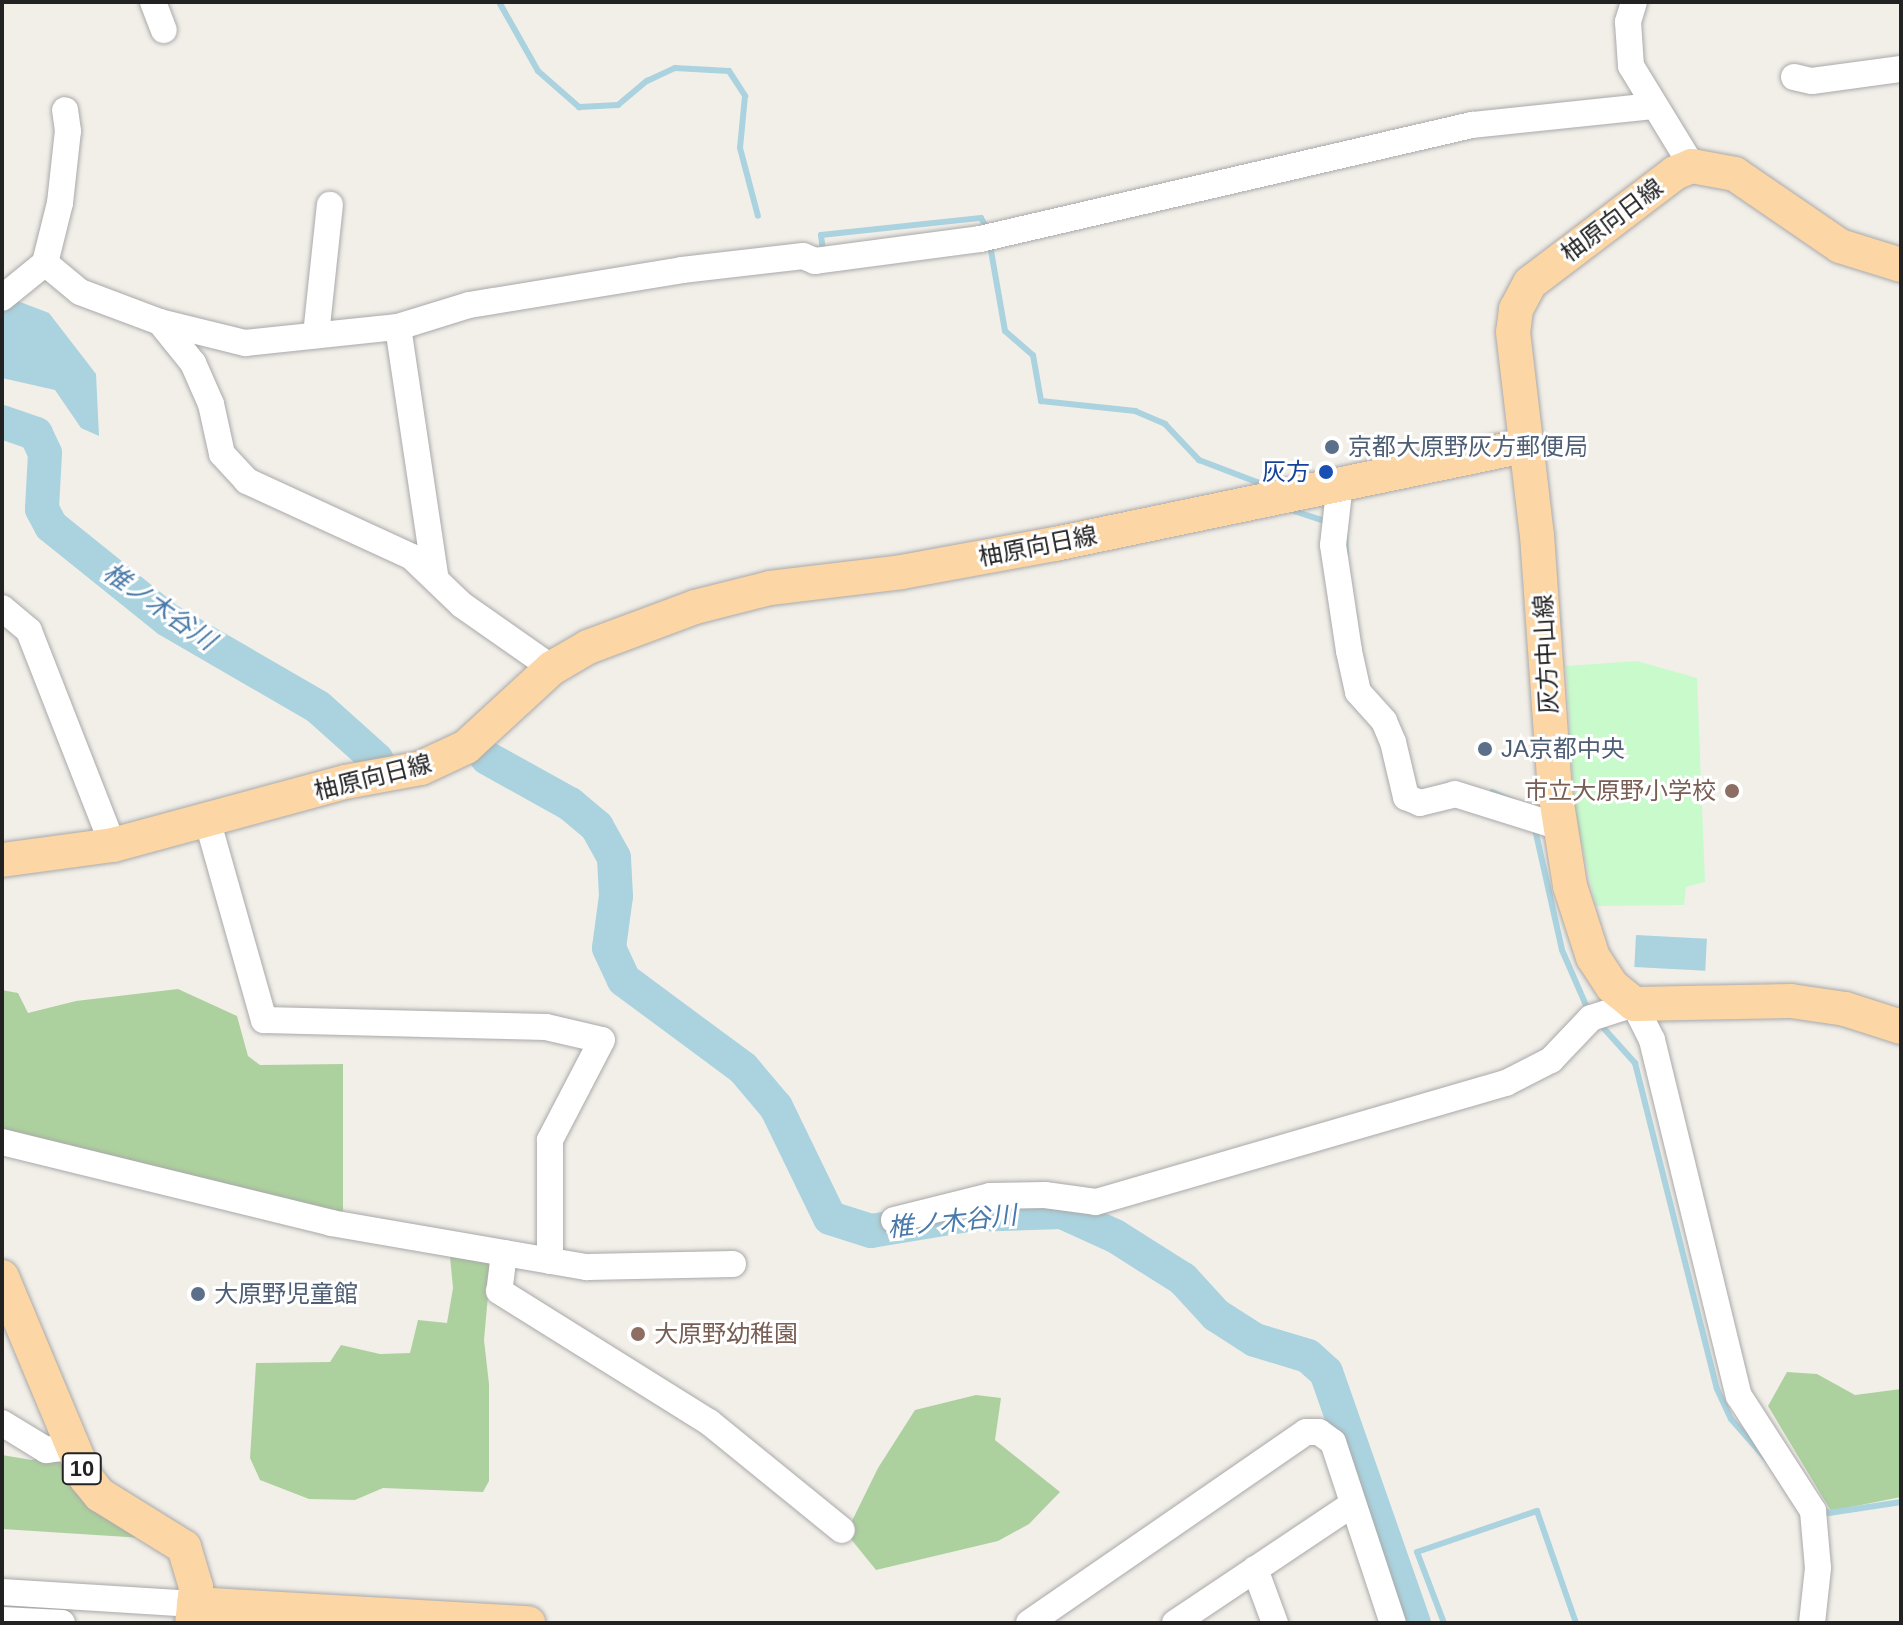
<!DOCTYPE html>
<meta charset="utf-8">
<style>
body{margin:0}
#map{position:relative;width:1903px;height:1625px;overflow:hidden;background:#f2efe9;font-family:Helvetica,"Noto Sans JP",sans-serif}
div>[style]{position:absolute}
.forest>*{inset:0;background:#add19e}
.park>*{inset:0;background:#c8facc}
.water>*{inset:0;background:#aad3df;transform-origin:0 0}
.stream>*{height:6px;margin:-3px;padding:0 3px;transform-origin:3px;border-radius:3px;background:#aad3df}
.river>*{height:34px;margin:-17px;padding:0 17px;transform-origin:17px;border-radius:17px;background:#aad3df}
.roads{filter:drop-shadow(0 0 2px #a9a9a9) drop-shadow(0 0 2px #a9a9a9)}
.minor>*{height:26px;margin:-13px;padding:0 13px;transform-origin:13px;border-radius:13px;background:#fff}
.major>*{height:34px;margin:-17px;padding:0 17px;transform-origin:17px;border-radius:17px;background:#fcd6a4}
.dots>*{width:22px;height:22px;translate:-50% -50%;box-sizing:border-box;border:4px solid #fff;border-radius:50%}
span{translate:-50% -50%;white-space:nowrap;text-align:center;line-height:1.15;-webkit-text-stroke:6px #fff;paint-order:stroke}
.shield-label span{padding:2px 6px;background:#fff;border:2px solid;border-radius:6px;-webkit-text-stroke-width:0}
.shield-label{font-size:22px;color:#222;font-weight:700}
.street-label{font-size:24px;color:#222}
.service-label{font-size:24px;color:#4e5e75}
.left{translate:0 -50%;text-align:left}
.transit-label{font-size:24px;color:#164399}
.right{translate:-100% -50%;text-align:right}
.education-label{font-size:24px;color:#785e54}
.water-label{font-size:26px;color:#4a7aab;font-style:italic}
.frame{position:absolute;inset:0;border:4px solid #222;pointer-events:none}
</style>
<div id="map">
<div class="forest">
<i style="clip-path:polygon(178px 989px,237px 1016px,248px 1056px,260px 1065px,343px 1064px,343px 1211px,335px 1213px,2px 1140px,2px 990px,18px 993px,28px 1013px,76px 1001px)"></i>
<i style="clip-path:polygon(459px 1254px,491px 1263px,484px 1340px,489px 1384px,489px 1481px,483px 1492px,383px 1488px,355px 1500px,309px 1499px,260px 1480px,250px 1458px,256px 1363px,330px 1362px,341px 1345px,380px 1354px,410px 1353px,418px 1320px,447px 1323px,453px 1288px,450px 1257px)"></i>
<i style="clip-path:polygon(1787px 1372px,1817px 1374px,1855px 1395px,1901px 1389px,1901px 1497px,1831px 1511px,1768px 1406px)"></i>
<i style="clip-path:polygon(976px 1395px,1001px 1398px,995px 1440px,1060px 1492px,1029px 1524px,998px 1541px,876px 1570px,846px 1533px,878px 1468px,915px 1410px)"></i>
<i style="clip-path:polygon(64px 1451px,143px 1538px,2px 1529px,2px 1455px,32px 1460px)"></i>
</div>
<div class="park">
<i style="clip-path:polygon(1637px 661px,1697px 678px,1705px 882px,1686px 887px,1684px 905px,1596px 906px,1575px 815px,1566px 666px)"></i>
</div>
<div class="water">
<i style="clip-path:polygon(15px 300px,49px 313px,96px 374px,99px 436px,81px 428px,55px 390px,2px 378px,2px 312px)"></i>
<i style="left:1636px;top:935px;width:71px;height:32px;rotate:3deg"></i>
</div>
<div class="stream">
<i style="left:499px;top:2px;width:79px;rotate:60.5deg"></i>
<i style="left:538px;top:71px;width:55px;rotate:41.3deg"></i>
<i style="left:579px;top:107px;width:39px;rotate:-3deg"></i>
<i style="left:618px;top:105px;width:38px;rotate:-40deg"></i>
<i style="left:647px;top:81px;width:31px;rotate:-25deg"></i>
<i style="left:675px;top:68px;width:54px;rotate:3.2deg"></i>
<i style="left:729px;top:71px;width:30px;rotate:57deg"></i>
<i style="left:745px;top:96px;width:52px;rotate:95.5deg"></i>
<i style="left:740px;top:148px;width:70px;rotate:75.2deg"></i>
<i style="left:990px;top:245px;width:87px;rotate:80.1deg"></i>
<i style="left:1005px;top:331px;width:37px;rotate:41deg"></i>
<i style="left:1033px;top:355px;width:47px;rotate:80.1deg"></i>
<i style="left:1041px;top:401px;width:95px;rotate:6.1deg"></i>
<i style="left:1135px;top:411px;width:33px;rotate:23deg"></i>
<i style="left:1165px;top:424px;width:50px;rotate:46.6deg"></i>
<i style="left:1199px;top:460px;width:67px;rotate:20.9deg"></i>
<i style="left:823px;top:250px;width:15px;rotate:-98deg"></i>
<i style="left:821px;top:235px;width:161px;rotate:-6.1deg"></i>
<i style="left:981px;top:218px;width:14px;rotate:60deg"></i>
<i style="left:1294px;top:511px;width:35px;rotate:18deg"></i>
<i style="left:1345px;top:530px;width:23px;rotate:88deg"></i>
<i style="left:1492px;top:792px;width:39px;rotate:24deg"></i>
<i style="left:1535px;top:829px;width:124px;rotate:77.4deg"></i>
<i style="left:1562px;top:950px;width:68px;rotate:66.5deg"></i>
<i style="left:1599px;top:1023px;width:54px;rotate:48deg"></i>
<i style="left:1635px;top:1063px;width:336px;rotate:75.9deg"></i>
<i style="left:1717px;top:1389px;width:33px;rotate:65deg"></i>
<i style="left:1731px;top:1419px;width:55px;rotate:48.7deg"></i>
<i style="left:1820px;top:1506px;width:11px;rotate:38deg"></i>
<i style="left:1829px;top:1513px;width:73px;rotate:-8.7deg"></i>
<i style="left:1444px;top:1623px;width:76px;rotate:-110.8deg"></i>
<i style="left:1417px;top:1552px;width:127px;rotate:-18.9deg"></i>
<i style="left:1537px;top:1511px;width:119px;rotate:70.8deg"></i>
</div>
<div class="river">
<i style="left:2px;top:422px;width:36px;rotate:19deg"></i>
<i style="left:36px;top:434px;width:21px;rotate:65deg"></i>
<i style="left:45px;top:453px;width:56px;rotate:93.1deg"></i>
<i style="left:42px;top:509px;width:19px;rotate:62deg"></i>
<i style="left:51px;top:526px;width:150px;rotate:38.8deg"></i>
<i style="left:168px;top:620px;width:173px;rotate:30.1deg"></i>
<i style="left:318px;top:707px;width:79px;rotate:41.9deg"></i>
<i style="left:487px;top:758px;width:95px;rotate:29deg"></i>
<i style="left:570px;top:804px;width:35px;rotate:40deg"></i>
<i style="left:597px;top:827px;width:35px;rotate:61deg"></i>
<i style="left:614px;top:858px;width:38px;rotate:87deg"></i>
<i style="left:616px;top:896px;width:52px;rotate:97.7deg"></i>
<i style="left:609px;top:948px;width:35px;rotate:65deg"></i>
<i style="left:624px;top:980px;width:148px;rotate:36.5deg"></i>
<i style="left:743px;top:1068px;width:51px;rotate:49.8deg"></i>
<i style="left:776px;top:1107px;width:123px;rotate:64.1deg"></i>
<i style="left:830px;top:1218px;width:43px;rotate:17.6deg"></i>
<i style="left:871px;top:1231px;width:98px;rotate:-9.4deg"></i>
<i style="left:968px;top:1215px;width:94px;rotate:-1.8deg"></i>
<i style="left:1062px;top:1212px;width:58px;rotate:24.4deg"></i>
<i style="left:1115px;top:1236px;width:80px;rotate:32.3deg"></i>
<i style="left:1183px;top:1279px;width:49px;rotate:47.5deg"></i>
<i style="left:1216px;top:1315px;width:46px;rotate:32.7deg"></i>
<i style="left:1255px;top:1340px;width:55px;rotate:16.8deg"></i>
<i style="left:1308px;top:1356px;width:24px;rotate:42deg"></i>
<i style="left:1326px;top:1372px;width:266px;rotate:70.7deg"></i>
</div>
<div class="roads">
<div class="minor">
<i style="left:153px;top:2px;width:30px;rotate:69deg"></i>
<i style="left:1634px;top:2px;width:21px;rotate:107deg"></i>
<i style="left:1628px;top:22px;width:44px;rotate:86.1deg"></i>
<i style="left:1631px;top:66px;width:117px;rotate:58.6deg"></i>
<i style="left:1794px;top:77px;width:18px;rotate:13deg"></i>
<i style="left:1812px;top:81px;width:90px;rotate:-7.7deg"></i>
<i style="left:45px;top:263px;width:45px;rotate:39.6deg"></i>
<i style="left:80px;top:292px;width:85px;rotate:20.6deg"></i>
<i style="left:160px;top:322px;width:88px;rotate:13.9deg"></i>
<i style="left:245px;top:343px;width:154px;rotate:-6deg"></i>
<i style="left:398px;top:327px;width:74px;rotate:-17.2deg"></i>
<i style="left:469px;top:305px;width:216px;rotate:-9.3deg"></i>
<i style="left:682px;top:270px;width:122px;rotate:-6.6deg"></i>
<i style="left:803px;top:256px;width:13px;rotate:23deg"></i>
<i style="left:815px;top:261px;width:166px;rotate:-7.6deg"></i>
<i style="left:980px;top:239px;width:505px;rotate:-13.05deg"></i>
<i style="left:1472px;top:125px;width:181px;rotate:-6deg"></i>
<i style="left:2px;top:298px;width:55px;rotate:-39.1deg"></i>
<i style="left:45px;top:263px;width:62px;rotate:-76deg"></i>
<i style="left:60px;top:203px;width:72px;rotate:-83.7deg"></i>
<i style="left:68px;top:131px;width:21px;rotate:-98deg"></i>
<i style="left:160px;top:322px;width:53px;rotate:51.2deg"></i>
<i style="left:193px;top:363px;width:45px;rotate:66.3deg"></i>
<i style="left:211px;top:404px;width:51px;rotate:77.6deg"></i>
<i style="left:222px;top:454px;width:37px;rotate:47deg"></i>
<i style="left:247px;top:481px;width:182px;rotate:24.7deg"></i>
<i style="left:412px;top:557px;width:69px;rotate:43.8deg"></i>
<i style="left:462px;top:605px;width:110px;rotate:35deg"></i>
<i style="left:398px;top:327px;width:250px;rotate:81.5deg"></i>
<i style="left:316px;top:335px;width:131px;rotate:-83.9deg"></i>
<i style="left:1340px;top:483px;width:62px;rotate:96.4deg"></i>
<i style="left:1333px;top:545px;width:107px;rotate:81.4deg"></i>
<i style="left:1349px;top:651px;width:42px;rotate:77.6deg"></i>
<i style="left:1358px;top:692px;width:39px;rotate:48deg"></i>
<i style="left:1384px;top:721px;width:23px;rotate:67deg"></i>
<i style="left:1393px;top:742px;width:57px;rotate:76.7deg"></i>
<i style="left:1406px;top:797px;width:15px;rotate:23deg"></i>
<i style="left:1420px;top:803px;width:36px;rotate:-14deg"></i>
<i style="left:1455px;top:794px;width:110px;rotate:17.4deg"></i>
<i style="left:2px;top:608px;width:35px;rotate:40deg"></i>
<i style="left:29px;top:631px;width:230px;rotate:68.6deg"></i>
<i style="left:207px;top:819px;width:209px;rotate:74.2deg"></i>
<i style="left:264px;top:1020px;width:282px;rotate:1.4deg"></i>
<i style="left:546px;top:1027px;width:57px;rotate:13.1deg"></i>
<i style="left:602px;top:1040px;width:113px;rotate:117.5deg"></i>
<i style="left:550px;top:1140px;width:121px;rotate:90deg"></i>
<i style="left:2px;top:1142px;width:339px;rotate:13.8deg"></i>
<i style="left:331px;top:1223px;width:260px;rotate:9.8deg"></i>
<i style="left:587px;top:1267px;width:146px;rotate:-1.2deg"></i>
<i style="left:894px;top:1220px;width:99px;rotate:-14deg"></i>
<i style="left:990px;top:1196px;width:55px;rotate:-1deg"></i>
<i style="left:1045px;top:1195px;width:51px;rotate:7.8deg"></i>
<i style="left:1096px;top:1202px;width:427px;rotate:-16.2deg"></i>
<i style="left:1506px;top:1083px;width:51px;rotate:-27.1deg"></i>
<i style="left:1551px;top:1060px;width:58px;rotate:-46.4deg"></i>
<i style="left:1591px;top:1018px;width:45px;rotate:-18deg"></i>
<i style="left:1634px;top:1004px;width:40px;rotate:63.4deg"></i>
<i style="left:1652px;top:1040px;width:366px;rotate:76.3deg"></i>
<i style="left:1739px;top:1396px;width:137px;rotate:57.2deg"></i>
<i style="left:1813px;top:1511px;width:57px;rotate:85deg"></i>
<i style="left:1818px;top:1568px;width:55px;rotate:96.2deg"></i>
<i style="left:504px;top:1253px;width:38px;rotate:97deg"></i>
<i style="left:499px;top:1291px;width:248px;rotate:32deg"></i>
<i style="left:709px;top:1422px;width:171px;rotate:39.1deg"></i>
<i style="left:2px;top:1423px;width:52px;rotate:31.5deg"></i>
<i style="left:46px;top:1450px;width:25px;rotate:-7deg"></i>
<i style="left:1255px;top:1569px;width:58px;rotate:69.7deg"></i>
<i style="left:2px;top:1592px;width:192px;rotate:3.6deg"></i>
<i style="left:2px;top:1620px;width:60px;rotate:2.9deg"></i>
<i style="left:1029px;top:1623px;width:336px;rotate:-34.6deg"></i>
<i style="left:1306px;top:1432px;width:13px"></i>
<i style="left:1319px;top:1432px;width:17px;rotate:36deg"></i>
<i style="left:1333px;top:1442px;width:191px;rotate:71.7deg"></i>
<i style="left:1175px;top:1623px;width:214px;rotate:-33.8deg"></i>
</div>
<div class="major">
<i style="left:1901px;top:265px;width:64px;rotate:-162.7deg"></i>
<i style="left:1840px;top:246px;width:127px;rotate:-145.6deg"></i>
<i style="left:1735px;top:174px;width:44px;rotate:-169.5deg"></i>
<i style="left:1692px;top:166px;width:18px;rotate:158deg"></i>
<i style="left:1675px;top:173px;width:182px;rotate:142.8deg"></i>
<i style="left:1530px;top:283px;width:30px;rotate:118deg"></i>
<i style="left:1516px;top:309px;width:23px;rotate:97deg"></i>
<i style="left:1513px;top:332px;width:204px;rotate:83.3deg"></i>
<i style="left:1537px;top:535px;width:257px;rotate:86deg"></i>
<i style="left:1555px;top:791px;width:96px;rotate:81deg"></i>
<i style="left:1570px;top:886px;width:75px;rotate:72.1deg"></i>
<i style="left:1593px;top:957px;width:35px;rotate:57deg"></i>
<i style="left:1612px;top:986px;width:28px;rotate:39deg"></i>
<i style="left:1634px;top:1004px;width:157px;rotate:-1.1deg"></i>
<i style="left:1791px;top:1001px;width:55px;rotate:8.4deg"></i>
<i style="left:1845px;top:1009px;width:59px;rotate:17.8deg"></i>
<i style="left:2px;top:860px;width:112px;rotate:-7.7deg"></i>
<i style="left:113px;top:845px;width:240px;rotate:-15.2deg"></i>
<i style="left:345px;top:782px;width:77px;rotate:-10.4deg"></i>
<i style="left:421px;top:768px;width:50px;rotate:-25deg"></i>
<i style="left:466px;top:747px;width:117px;rotate:-42.6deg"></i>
<i style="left:552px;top:668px;width:42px;rotate:-30.3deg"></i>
<i style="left:588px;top:647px;width:114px;rotate:-20.5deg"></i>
<i style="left:695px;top:607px;width:77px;rotate:-14.2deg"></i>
<i style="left:770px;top:588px;width:133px;rotate:-6.9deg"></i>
<i style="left:902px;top:572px;width:156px;rotate:-10.4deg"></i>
<i style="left:1055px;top:544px;width:479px;rotate:-11.8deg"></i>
<i style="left:2px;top:1277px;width:218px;rotate:67.3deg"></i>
<i style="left:86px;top:1478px;width:22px;rotate:51deg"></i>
<i style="left:100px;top:1495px;width:99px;rotate:31.8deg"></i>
<i style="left:184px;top:1547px;width:42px;rotate:73.3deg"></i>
<i style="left:196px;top:1587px;width:36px;rotate:96deg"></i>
<i style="left:194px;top:1604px;width:335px;rotate:3.3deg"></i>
</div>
</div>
<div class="dots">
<i style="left:1332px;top:447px;background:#5c6f8a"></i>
<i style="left:1326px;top:472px;background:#1a4fb4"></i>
<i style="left:1485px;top:749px;background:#5c6f8a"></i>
<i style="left:1732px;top:791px;background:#8d6e63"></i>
<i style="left:198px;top:1294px;background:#5c6f8a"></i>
<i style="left:638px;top:1334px;background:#8d6e63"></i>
</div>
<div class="shield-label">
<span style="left:82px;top:1469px">10</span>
</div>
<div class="street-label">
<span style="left:1612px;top:220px;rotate:-37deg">柚原向日線</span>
<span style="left:1038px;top:546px;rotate:-11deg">柚原向日線</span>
<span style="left:1546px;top:654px;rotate:-93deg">灰方中山線</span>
<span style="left:373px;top:777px;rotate:-14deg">柚原向日線</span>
</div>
<div class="service-label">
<span class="left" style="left:1348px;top:447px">京都大原野灰方郵便局</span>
<span class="left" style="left:1501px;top:749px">JA京都中央</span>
<span class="left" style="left:214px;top:1294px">大原野児童館</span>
</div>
<div class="transit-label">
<span class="right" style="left:1310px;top:472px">灰方</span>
</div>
<div class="education-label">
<span class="right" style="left:1716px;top:791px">市立大原野小学校</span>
<span class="left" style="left:654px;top:1334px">大原野幼稚園</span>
</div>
<div class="water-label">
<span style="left:159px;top:607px;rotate:35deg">椎ノ木谷川</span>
<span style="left:952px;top:1222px;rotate:-6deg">椎ノ木谷川</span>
</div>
<div class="frame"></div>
</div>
